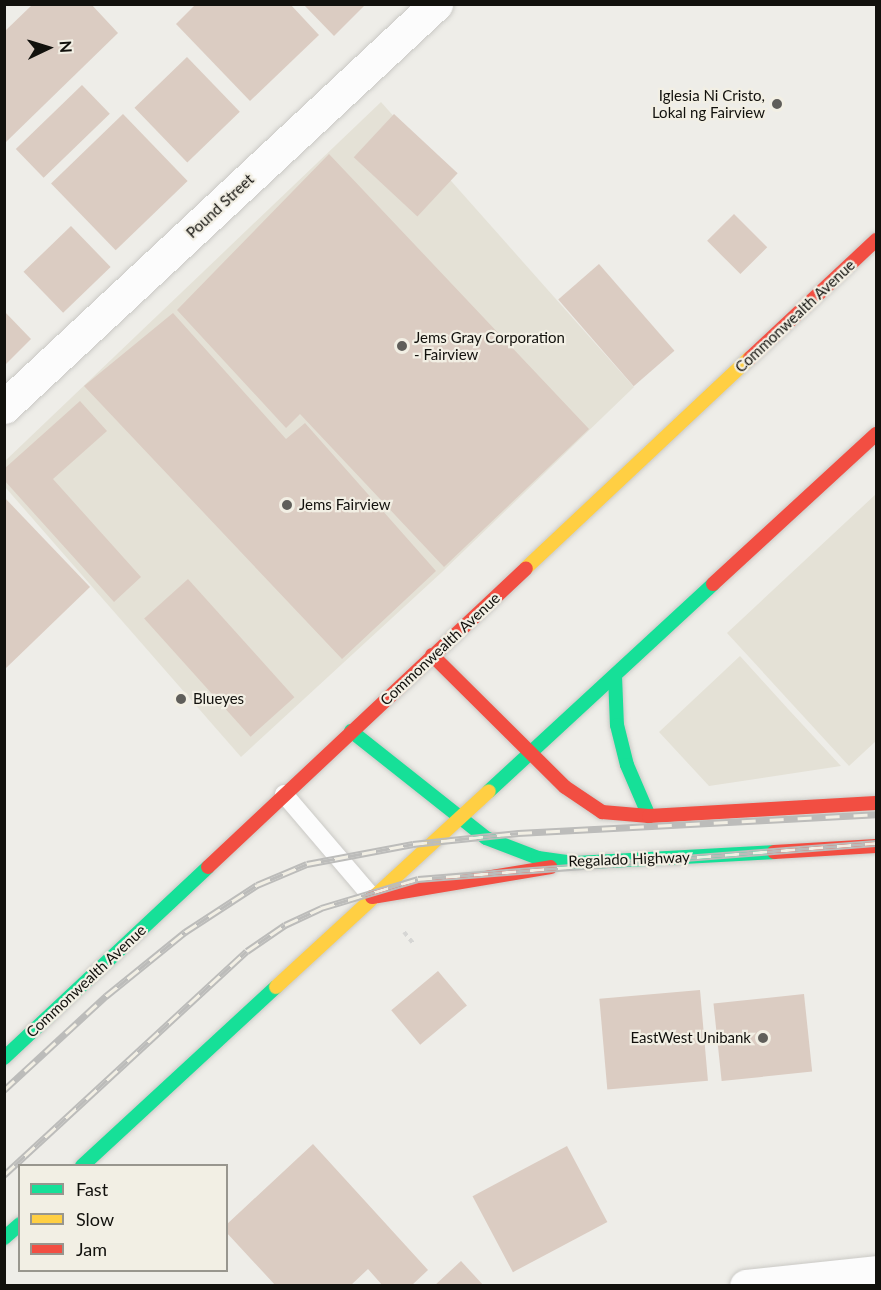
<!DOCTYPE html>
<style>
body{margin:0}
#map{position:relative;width:881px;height:1290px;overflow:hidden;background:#eeede8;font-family:Lato,sans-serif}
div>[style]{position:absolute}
.built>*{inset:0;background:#e4e1d6}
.building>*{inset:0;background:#dbccc2;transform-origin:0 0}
.path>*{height:4px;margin-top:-2px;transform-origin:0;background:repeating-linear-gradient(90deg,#d6d6d4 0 4.5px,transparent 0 9px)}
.roads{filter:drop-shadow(0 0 2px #cac9c5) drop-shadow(0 0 2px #cac9c5)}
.lane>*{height:18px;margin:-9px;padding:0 9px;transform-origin:9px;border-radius:9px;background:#fcfcfc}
.street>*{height:33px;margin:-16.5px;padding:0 16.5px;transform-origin:16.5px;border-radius:16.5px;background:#fcfcfc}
.fast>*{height:14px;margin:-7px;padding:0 7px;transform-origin:7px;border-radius:7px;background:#16e098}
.slow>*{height:14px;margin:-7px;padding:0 7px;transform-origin:7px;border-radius:7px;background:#ffcf43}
.jam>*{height:14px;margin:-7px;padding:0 7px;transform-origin:7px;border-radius:7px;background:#f24e42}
.rail>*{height:7px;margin-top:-3.5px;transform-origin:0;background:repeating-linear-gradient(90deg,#f2efe4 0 14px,#bcbcba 0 28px);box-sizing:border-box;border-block:2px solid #bcbcba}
.dots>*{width:16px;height:16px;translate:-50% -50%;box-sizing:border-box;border:3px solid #f2efe4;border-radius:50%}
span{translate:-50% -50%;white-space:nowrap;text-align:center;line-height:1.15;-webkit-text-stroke:4.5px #f2efe4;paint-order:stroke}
.poi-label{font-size:15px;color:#12110d}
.right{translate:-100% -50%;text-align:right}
.left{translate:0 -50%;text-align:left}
.street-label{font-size:15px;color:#12110d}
.frame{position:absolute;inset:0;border:6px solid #12110d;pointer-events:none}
.legend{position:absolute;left:18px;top:1164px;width:210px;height:108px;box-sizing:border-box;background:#f2efe4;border:2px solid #98968e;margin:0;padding:8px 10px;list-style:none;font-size:18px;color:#12110d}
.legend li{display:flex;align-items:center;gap:12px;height:30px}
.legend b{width:30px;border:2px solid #98968e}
.north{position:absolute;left:18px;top:18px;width:60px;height:60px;-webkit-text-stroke:4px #f2efe4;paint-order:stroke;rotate:86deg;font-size:16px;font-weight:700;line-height:24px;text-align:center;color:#12110d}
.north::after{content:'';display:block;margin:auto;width:21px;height:27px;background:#12110d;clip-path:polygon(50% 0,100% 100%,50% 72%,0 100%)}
</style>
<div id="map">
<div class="built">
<i style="clip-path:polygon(381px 102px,634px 387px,442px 572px,241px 757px,5px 487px,4px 462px)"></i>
<i style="clip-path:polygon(876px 494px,876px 741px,849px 766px,727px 633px)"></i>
<i style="clip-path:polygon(740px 656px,789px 710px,841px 766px,709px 786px,659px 732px)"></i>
</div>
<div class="building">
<i style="clip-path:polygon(33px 4px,91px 4px,118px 33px,6px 142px,4px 32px)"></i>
<i style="clip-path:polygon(196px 4px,290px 4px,319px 35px,250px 101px,176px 24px)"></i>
<i style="clip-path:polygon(303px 4px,366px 4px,334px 36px)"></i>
<i style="left:187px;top:57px;width:76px;height:73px;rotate:46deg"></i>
<i style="left:82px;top:85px;width:40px;height:92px;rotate:46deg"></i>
<i style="left:123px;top:114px;width:93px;height:100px;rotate:46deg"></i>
<i style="left:394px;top:114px;width:87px;height:59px;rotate:43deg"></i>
<i style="clip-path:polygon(329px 154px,589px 429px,444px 567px,300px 414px,286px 428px,177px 310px)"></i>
<i style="left:734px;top:214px;width:47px;height:38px;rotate:45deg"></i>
<i style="left:71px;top:226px;width:57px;height:66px;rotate:46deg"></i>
<i style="left:599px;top:264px;width:115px;height:54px;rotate:49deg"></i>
<i style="clip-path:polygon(4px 311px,31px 339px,4px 366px)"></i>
<i style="clip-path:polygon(173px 313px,286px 439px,305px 423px,436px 571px,342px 659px,84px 386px)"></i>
<i style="clip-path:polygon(80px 401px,107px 431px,53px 479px,141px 577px,114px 602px,4px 480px,4px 469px)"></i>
<i style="clip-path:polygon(4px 497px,90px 587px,4px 670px)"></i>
<i style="left:188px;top:579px;width:159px;height:59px;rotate:48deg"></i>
<i style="left:438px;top:971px;width:45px;height:61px;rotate:50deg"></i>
<i style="left:700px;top:990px;width:91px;height:101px;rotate:85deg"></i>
<i style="left:804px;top:994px;width:78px;height:91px;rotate:84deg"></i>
<i style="clip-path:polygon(313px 1144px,428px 1270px,411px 1286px,383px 1286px,368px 1269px,350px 1286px,276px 1286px,226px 1232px,226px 1225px)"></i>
<i style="left:567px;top:1146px;width:86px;height:107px;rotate:62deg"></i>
<i style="clip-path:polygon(461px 1261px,484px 1286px,434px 1286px)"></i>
</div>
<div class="path">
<i style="left:404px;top:932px;width:14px;rotate:51deg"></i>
</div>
<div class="roads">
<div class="lane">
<i style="left:284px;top:794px;width:135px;rotate:49.5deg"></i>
</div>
<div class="street">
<i style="left:4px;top:407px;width:591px;rotate:-43.01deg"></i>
<i style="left:746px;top:1286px;width:131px;rotate:-6.1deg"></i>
</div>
<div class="fast">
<i style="left:615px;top:676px;width:49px;rotate:87.7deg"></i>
<i style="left:617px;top:725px;width:41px;rotate:76deg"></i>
<i style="left:627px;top:765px;width:56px;rotate:66.7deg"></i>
<i style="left:351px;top:731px;width:172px;rotate:38.4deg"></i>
<i style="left:486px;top:838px;width:56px;rotate:21deg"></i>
<i style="left:538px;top:858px;width:36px;rotate:8deg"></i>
<i style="left:574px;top:863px;width:200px;rotate:-3.1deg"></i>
<i style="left:489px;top:791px;width:305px;rotate:-42.7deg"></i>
<i style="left:4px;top:1058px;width:279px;rotate:-43.1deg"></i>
<i style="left:82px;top:1166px;width:264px;rotate:-42.7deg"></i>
<i style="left:4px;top:1238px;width:21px;rotate:-41deg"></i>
</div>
<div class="slow">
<i style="left:526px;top:568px;width:307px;rotate:-43.2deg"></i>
<i style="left:276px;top:987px;width:289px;rotate:-42.6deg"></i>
</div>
<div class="jam">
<i style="left:750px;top:358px;width:173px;rotate:-43.1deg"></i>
<i style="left:713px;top:584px;width:222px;rotate:-42.6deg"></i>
<i style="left:432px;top:655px;width:187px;rotate:44.8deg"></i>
<i style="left:565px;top:787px;width:45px;rotate:34deg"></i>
<i style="left:602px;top:812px;width:47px;rotate:4.9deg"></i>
<i style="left:649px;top:816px;width:227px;rotate:-3.3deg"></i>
<i style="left:774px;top:852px;width:102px;rotate:-3.4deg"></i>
<i style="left:208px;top:867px;width:436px;rotate:-43.2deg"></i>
<i style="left:372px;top:897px;width:181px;rotate:-9.5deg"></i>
</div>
</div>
<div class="rail">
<i style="left:4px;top:1090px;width:139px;rotate:-42.7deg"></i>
<i style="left:106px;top:996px;width:102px;rotate:-39deg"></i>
<i style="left:185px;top:932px;width:86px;rotate:-33.1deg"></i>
<i style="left:257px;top:885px;width:54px;rotate:-22.8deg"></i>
<i style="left:307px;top:864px;width:108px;rotate:-10.7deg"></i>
<i style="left:413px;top:844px;width:106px;rotate:-6deg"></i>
<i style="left:518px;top:833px;width:359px;rotate:-3deg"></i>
<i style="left:4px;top:1175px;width:330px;rotate:-42.7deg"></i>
<i style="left:247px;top:951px;width:46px;rotate:-34.4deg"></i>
<i style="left:285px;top:925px;width:40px;rotate:-25deg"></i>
<i style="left:321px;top:908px;width:101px;rotate:-16.6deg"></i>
<i style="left:418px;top:879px;width:459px;rotate:-4.5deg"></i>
</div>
<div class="dots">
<i style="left:777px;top:104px;background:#5f5e5a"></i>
<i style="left:402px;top:346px;background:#5f5e5a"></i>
<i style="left:287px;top:505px;background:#5f5e5a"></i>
<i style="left:181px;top:699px;background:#5f5e5a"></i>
<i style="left:763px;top:1038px;background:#5f5e5a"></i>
</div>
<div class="poi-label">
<span class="right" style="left:765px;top:104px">Iglesia Ni Cristo,<br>Lokal ng Fairview</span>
<span class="left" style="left:414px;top:346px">Jems Gray Corporation<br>- Fairview</span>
<span class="left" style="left:299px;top:505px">Jems Fairview</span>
<span class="left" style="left:193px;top:699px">Blueyes</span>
<span class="right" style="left:751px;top:1038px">EastWest Unibank</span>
</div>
<div class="street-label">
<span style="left:220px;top:206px;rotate:-43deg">Pound Street</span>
<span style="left:795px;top:316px;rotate:-43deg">Commonwealth Avenue</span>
<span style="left:440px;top:649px;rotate:-43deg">Commonwealth Avenue</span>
<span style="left:629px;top:859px;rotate:-2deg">Regalado Highway</span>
<span style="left:86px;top:981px;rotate:-43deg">Commonwealth Avenue</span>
</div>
<div class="frame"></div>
<ul class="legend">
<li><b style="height:8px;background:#16e098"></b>Fast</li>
<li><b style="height:8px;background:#ffcf43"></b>Slow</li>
<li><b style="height:8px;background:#f24e42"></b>Jam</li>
</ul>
<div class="north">N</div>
</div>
